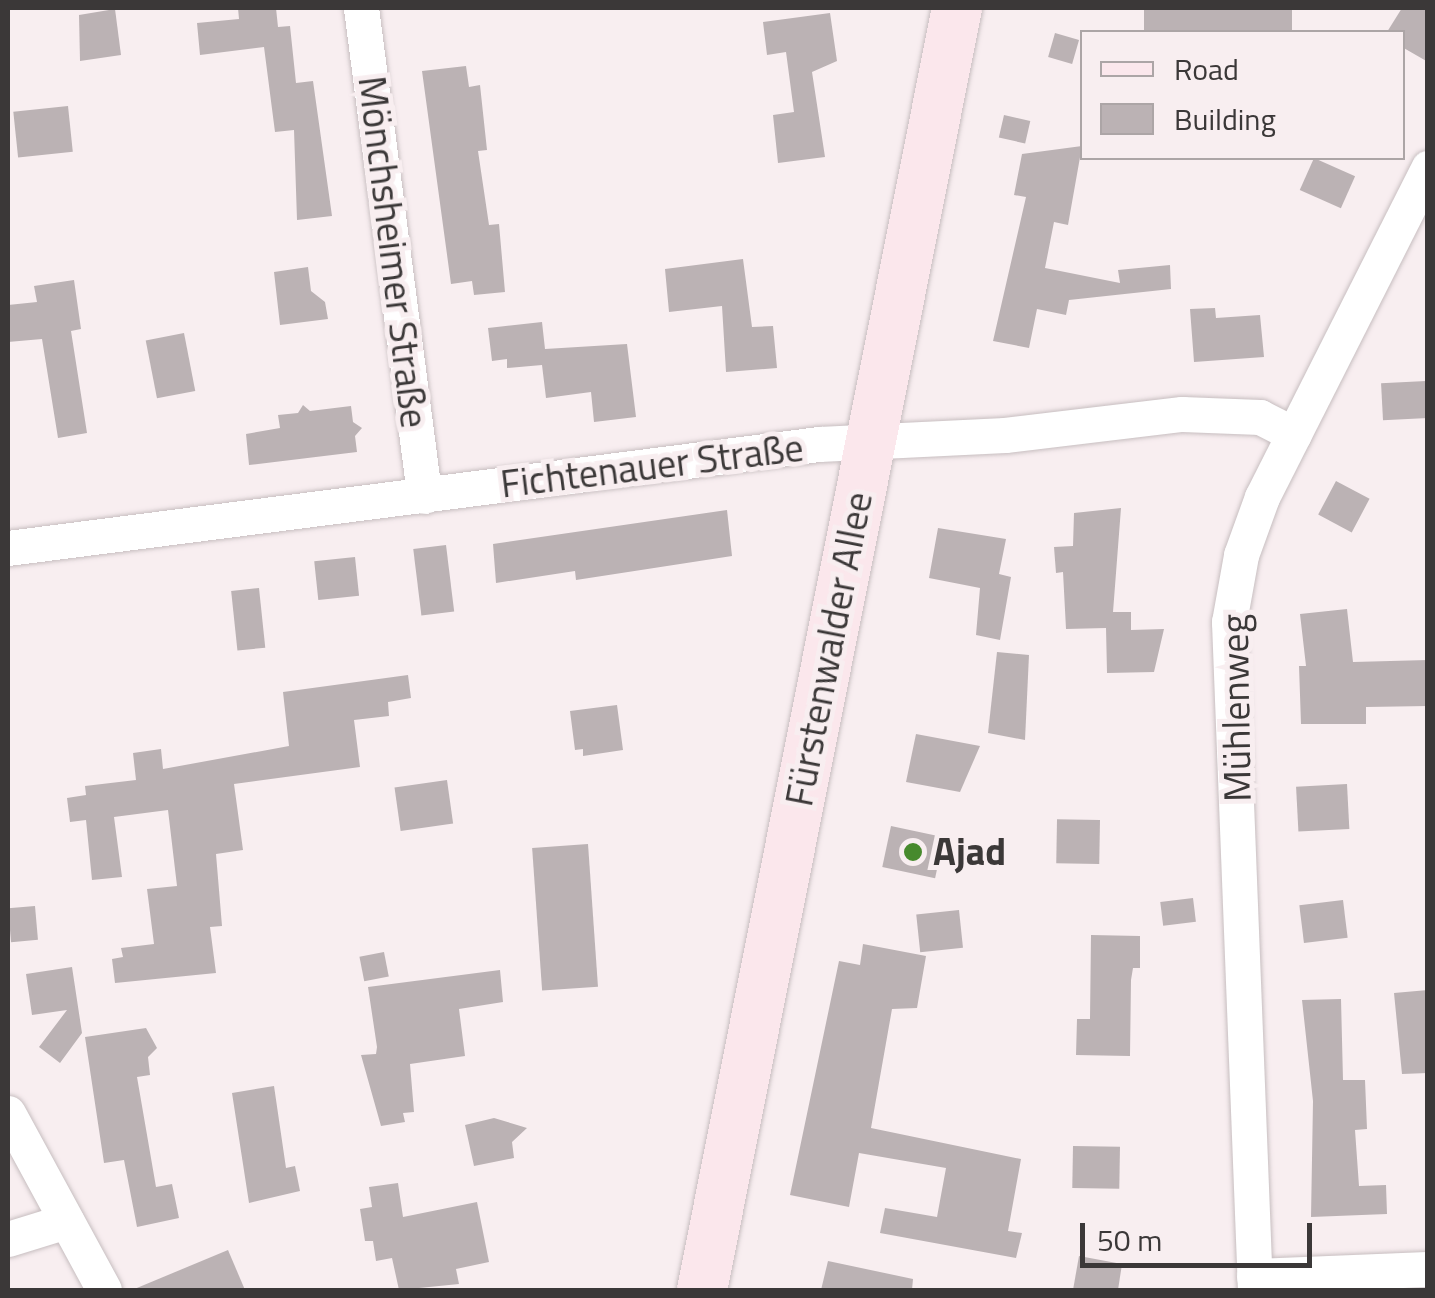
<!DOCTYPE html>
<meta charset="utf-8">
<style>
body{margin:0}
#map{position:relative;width:1435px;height:1298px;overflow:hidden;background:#f8eef0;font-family:"Titillium Web",sans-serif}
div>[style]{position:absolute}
.building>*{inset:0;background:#bbb2b4;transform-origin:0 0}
.roads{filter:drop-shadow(0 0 2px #c7bec0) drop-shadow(0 0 2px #c7bec0)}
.minor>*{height:35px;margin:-17.5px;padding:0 17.5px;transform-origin:17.5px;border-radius:17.5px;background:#fff}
.secondary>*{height:50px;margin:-25px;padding:0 25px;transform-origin:25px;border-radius:25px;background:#fbe7ec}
.dots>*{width:28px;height:28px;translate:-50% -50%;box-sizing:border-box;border:5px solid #f8eef0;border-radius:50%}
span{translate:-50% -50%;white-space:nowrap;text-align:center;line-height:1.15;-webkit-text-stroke:10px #f8eef0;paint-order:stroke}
.street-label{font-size:38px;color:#3b3838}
.poi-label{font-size:38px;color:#3b3838;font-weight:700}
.left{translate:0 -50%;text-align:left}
.frame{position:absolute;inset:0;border:10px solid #3b3838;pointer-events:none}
.legend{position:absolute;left:1080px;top:30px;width:325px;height:130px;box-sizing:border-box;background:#f8eef0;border:2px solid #aca5a6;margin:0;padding:12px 18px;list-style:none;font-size:30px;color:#3b3838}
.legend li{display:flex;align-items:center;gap:20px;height:50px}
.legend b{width:50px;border:2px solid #aca5a6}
.scale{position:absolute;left:1080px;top:1223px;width:232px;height:45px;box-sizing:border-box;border:5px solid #3b3838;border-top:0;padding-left:12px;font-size:30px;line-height:35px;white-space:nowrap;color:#3b3838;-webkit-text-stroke:8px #f8eef0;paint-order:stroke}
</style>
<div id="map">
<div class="building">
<i style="clip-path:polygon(238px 8px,276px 8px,278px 27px,290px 26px,296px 83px,313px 81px,332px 216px,297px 220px,294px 130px,275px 132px,264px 47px,200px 55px,197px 23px,239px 19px)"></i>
<i style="left:1144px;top:8px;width:148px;height:25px"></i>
<i style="clip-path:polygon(1402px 8px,1428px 8px,1428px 62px,1402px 47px,1402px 32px,1387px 32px)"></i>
<i style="clip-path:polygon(115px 9px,121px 55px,80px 61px,79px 15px)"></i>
<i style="clip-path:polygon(830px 13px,837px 61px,812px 72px,825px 157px,778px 163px,773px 115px,794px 112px,786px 52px,767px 55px,763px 22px)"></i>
<i style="left:1055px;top:33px;width:25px;height:25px;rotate:16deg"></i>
<i style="clip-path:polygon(466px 66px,469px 87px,480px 85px,487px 150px,478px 151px,489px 225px,499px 224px,505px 292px,474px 295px,472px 281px,451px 284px,422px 71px)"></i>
<i style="left:68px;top:106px;width:46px;height:55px;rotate:84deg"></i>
<i style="left:1004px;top:115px;width:27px;height:23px;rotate:13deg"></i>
<i style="clip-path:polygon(1082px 146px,1068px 225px,1054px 222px,1045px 268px,1120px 283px,1118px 270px,1170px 265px,1171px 289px,1069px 300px,1066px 315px,1037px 309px,1029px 348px,993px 341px,1026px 197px,1014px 195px,1022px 154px)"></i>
<i style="left:1314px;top:158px;width:45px;height:35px;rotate:24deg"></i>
<i style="clip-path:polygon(743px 259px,752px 327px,773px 326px,777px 368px,726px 372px,722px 306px,669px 312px,665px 269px)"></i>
<i style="clip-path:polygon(308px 267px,311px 291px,325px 302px,328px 319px,280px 325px,274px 272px)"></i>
<i style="clip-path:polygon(74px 280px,81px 329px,71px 331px,87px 433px,58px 438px,42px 339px,8px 342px,8px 305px,37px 302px,34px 286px)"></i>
<i style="clip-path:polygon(1215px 308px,1216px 318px,1260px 315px,1264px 357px,1194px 362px,1190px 309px)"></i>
<i style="clip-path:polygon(542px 322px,545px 349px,627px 344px,636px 417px,594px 422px,591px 392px,546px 398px,542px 365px,507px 368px,507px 359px,492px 361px,488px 328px)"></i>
<i style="left:184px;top:333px;width:59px;height:39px;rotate:79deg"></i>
<i style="left:1426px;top:381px;width:37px;height:45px;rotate:87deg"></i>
<i style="clip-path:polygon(303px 405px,310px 411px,351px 406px,353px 422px,362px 428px,355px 436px,357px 452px,249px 465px,246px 434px,280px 428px,278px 415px,298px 413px)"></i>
<i style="left:1336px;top:481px;width:38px;height:38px;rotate:28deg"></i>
<i style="clip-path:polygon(1121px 508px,1113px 612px,1131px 612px,1131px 630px,1164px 629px,1154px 672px,1107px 673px,1106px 628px,1066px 629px,1063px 572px,1056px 573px,1054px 547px,1073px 546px,1074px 513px)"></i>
<i style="clip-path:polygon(727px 510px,732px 556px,576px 580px,575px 571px,496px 583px,493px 544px)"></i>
<i style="clip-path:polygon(938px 528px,1006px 539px,999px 574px,1011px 577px,1000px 640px,976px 635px,980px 588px,929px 578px)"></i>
<i style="left:446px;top:545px;width:67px;height:33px;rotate:83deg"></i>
<i style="left:355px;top:557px;width:39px;height:41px;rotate:84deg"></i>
<i style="left:259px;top:588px;width:60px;height:28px;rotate:84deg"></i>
<i style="clip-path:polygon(1347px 609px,1353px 662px,1428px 660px,1428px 706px,1366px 707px,1366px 724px,1301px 724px,1299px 666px,1306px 666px,1300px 614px)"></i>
<i style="clip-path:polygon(997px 652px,1029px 655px,1025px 740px,988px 733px)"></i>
<i style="clip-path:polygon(408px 675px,411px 698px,388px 702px,389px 716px,354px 720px,360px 767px,234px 784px,243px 850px,216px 854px,222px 926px,210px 927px,216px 973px,115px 983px,112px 959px,123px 957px,121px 948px,154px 944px,147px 889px,177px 886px,168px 810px,114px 817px,122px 877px,92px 880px,86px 820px,70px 822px,67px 798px,86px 795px,85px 786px,136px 780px,133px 753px,161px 749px,163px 769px,289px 746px,283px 692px)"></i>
<i style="clip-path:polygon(617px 705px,623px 750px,583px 756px,583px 749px,575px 750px,570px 711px)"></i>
<i style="clip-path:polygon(916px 734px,980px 746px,960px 792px,906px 782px)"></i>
<i style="left:447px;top:780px;width:44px;height:53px;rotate:82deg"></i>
<i style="left:1347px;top:784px;width:45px;height:51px;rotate:87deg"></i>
<i style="left:1100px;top:820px;width:44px;height:43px;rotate:91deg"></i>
<i style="left:891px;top:826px;width:54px;height:42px;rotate:12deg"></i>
<i style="left:588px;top:844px;width:143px;height:56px;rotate:86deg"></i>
<i style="left:1193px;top:898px;width:24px;height:33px;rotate:83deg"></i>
<i style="left:1343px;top:900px;width:38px;height:44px;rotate:83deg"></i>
<i style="left:35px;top:906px;width:34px;height:27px;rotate:85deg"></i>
<i style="left:959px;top:910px;width:38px;height:43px;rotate:84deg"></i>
<i style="clip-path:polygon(1091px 935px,1140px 936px,1140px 968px,1133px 968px,1131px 980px,1130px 1056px,1076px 1055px,1077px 1019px,1090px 1019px)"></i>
<i style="clip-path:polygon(863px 944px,926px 956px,917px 1008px,892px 1009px,871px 1128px,1021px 1159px,1008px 1231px,1022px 1233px,1016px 1258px,880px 1233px,885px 1208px,937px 1217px,946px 1168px,859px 1153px,849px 1207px,790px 1195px,839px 961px,860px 965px)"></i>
<i style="left:384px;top:952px;width:25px;height:25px;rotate:79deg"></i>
<i style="clip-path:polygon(72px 967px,82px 1033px,60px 1063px,39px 1047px,67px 1010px,32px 1015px,26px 974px)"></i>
<i style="clip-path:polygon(500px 970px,503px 1002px,459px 1009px,465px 1056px,410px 1064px,414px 1112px,403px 1113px,405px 1122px,381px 1126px,361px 1055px,376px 1054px,377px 1047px,368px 987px)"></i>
<i style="clip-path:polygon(1428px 990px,1428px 1073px,1402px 1074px,1394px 993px)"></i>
<i style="clip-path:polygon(1341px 999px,1343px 1080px,1365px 1080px,1367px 1129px,1355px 1130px,1359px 1186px,1386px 1185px,1387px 1214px,1311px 1217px,1313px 1101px,1302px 1000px)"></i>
<i style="clip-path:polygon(146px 1028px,157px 1048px,148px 1057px,150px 1075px,137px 1077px,156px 1187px,172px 1184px,179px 1218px,137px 1227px,124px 1160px,104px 1163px,85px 1037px)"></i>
<i style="clip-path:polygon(274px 1086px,286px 1168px,295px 1166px,300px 1191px,249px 1203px,232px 1093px)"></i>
<i style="clip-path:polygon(494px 1118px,527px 1128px,512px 1142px,514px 1158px,474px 1166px,465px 1125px)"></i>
<i style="left:1073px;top:1146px;width:47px;height:42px;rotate:1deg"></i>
<i style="clip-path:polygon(398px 1183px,403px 1217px,477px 1202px,489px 1262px,456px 1269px,459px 1284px,399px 1290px,392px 1258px,376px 1261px,373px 1241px,365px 1241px,360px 1209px,372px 1207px,369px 1187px)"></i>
<i style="clip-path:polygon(228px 1250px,245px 1290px,132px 1290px)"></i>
<i style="clip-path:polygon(1079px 1256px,1122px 1264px,1118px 1290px,1073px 1290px)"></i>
<i style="clip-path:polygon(828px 1261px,913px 1279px,912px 1290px,821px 1290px)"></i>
</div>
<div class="roads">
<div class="minor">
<i style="left:361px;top:8px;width:492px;rotate:82.6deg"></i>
<i style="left:8px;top:548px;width:818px;rotate:-7.31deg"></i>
<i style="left:819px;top:444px;width:186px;rotate:-2.8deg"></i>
<i style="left:1005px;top:435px;width:178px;rotate:-6.8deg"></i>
<i style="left:1182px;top:414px;width:78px;rotate:2.2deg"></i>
<i style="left:1260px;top:417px;width:38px;rotate:27deg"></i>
<i style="left:8px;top:1113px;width:201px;rotate:61.5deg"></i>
<i style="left:8px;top:1239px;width:61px;rotate:-17.2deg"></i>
<i style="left:1254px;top:1276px;width:174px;rotate:-2.3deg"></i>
<i style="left:1255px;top:1290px;width:669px;rotate:-92.23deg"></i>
<i style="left:1229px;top:622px;width:68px;rotate:-79.8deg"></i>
<i style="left:1241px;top:555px;width:62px;rotate:-70.1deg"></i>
<i style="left:1262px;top:497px;width:369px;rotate:-63.2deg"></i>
</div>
<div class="secondary">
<i style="left:702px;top:1290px;width:1307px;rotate:-78.75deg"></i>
</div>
</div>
<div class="dots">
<i style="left:913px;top:852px;background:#478a2d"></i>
</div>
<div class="street-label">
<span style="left:393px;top:252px;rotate:83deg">Mönchsheimer Straße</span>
<span style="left:652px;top:466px;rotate:-7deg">Fichtenauer Straße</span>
<span style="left:829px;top:649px;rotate:-79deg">Fürstenwalder Allee</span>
<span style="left:1236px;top:708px;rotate:-91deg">Mühlenweg</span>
</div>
<div class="poi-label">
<span class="left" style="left:933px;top:852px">Ajad</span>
</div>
<div class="frame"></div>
<ul class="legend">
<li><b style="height:12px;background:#fbe7ec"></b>Road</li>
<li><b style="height:28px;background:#bbb2b4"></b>Building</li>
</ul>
<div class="scale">50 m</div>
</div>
